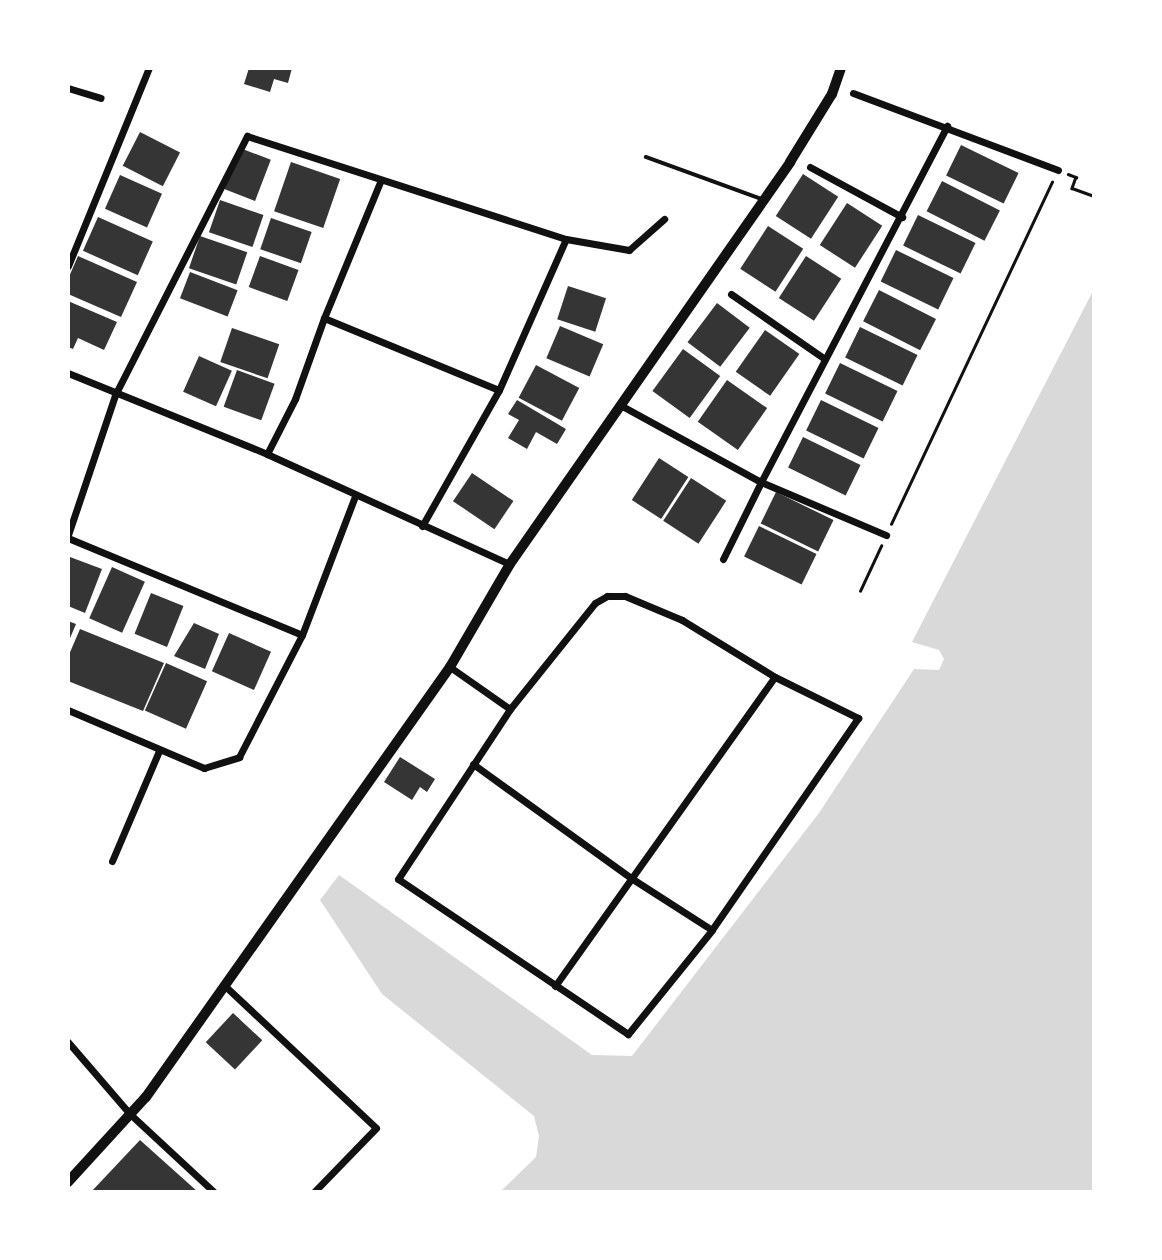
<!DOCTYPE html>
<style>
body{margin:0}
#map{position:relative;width:1162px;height:1260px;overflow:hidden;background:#fff;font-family:Quicksand,sans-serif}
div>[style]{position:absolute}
.water>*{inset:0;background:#d9d9d9}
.building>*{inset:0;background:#353535;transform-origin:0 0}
.path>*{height:2.5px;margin:-1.25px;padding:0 1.25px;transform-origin:1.25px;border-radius:1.25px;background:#111}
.service>*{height:3.5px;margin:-1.75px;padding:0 1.75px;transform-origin:1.75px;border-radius:1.75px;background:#111}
.minor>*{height:7px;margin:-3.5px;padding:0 3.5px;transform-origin:3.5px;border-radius:3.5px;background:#111}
.secondary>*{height:10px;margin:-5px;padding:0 5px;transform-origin:5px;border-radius:5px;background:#111}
span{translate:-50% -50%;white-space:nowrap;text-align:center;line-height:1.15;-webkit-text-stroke:5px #fff;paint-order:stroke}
.frame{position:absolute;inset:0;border:70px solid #fff;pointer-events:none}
</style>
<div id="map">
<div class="water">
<i style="clip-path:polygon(1094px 289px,1094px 1192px,500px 1192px,536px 1157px,539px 1136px,534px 1116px,382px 994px,320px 900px,339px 875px,592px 1055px,632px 1056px,819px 813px,914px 669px,939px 670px,944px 659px,939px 650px,912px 642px)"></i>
</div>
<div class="building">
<i style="clip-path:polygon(249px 68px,292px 68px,288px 83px,274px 79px,270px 92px,244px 84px)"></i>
<i style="left:140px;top:132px;width:45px;height:38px;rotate:27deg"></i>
<i style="left:961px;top:145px;width:64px;height:34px;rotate:26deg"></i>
<i style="left:240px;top:148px;width:33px;height:44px;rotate:21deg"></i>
<i style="left:291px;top:162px;width:52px;height:52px;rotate:19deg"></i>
<i style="left:803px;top:174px;width:42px;height:50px;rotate:33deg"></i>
<i style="left:120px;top:175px;width:46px;height:37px;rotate:24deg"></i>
<i style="left:942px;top:181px;width:65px;height:34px;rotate:27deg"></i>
<i style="left:220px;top:200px;width:46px;height:34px;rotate:19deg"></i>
<i style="left:847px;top:203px;width:42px;height:50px;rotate:33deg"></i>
<i style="left:918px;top:215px;width:64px;height:34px;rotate:26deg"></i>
<i style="left:98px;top:217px;width:60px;height:37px;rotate:24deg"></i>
<i style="left:271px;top:218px;width:43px;height:33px;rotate:19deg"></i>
<i style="left:768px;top:226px;width:42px;height:51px;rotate:33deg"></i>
<i style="left:200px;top:236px;width:50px;height:34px;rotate:19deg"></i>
<i style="left:896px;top:250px;width:64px;height:35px;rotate:26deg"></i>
<i style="clip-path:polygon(78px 256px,137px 282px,121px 317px,68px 294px,68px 279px)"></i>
<i style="left:260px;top:256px;width:41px;height:33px;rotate:20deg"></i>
<i style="left:806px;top:256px;width:42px;height:50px;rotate:33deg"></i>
<i style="left:190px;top:272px;width:51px;height:28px;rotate:21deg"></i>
<i style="left:568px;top:286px;width:40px;height:35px;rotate:18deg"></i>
<i style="left:879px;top:290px;width:64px;height:35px;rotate:27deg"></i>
<i style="clip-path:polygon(68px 301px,117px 322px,104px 350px,78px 338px,73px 349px,68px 347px)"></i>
<i style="left:717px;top:303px;width:41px;height:49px;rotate:37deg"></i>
<i style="left:560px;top:326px;width:47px;height:35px;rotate:23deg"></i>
<i style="left:860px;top:327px;width:64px;height:34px;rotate:26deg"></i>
<i style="left:232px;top:328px;width:50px;height:36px;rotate:19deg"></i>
<i style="left:765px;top:330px;width:42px;height:51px;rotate:35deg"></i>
<i style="left:683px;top:349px;width:46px;height:52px;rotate:36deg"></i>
<i style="left:199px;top:356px;width:36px;height:39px;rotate:24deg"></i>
<i style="left:840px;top:363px;width:64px;height:34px;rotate:26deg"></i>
<i style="left:536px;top:365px;width:49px;height:37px;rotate:28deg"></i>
<i style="left:237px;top:370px;width:40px;height:39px;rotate:20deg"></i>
<i style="left:727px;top:380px;width:49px;height:51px;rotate:35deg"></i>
<i style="clip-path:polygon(517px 400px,566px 429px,557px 444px,536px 432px,527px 449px,508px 438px,519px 420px,508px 414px)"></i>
<i style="left:821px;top:400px;width:64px;height:34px;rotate:26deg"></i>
<i style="left:803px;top:437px;width:64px;height:34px;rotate:26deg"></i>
<i style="left:659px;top:458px;width:35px;height:50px;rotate:33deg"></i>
<i style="left:472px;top:473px;width:50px;height:34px;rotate:34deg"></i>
<i style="left:691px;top:478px;width:42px;height:51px;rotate:33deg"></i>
<i style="left:776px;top:492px;width:64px;height:35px;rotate:26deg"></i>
<i style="left:759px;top:526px;width:64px;height:34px;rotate:26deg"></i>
<i style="clip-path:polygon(70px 557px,102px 569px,85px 613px,68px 606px)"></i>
<i style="left:112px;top:567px;width:36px;height:56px;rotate:24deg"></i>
<i style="left:151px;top:593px;width:35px;height:44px;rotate:22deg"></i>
<i style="clip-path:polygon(68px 621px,76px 624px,68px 643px)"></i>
<i style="clip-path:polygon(194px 623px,219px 634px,205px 669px,174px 656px)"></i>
<i style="clip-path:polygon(80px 629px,164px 663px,143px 711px,68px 681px,68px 657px)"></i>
<i style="left:229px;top:633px;width:46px;height:42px;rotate:24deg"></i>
<i style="left:166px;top:663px;width:45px;height:52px;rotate:24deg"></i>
<i style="clip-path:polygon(400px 757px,435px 779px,427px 792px,420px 787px,412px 800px,384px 782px)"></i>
<i style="left:233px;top:1013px;width:40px;height:40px;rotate:43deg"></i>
<i style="clip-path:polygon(140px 1140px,198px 1192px,91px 1192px)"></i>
</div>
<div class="path">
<i style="left:1068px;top:174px;width:9px;rotate:21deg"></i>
<i style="left:1076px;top:177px;width:12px;rotate:110deg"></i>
<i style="left:1072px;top:188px;width:23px;rotate:20deg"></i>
<i style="left:891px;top:524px;width:378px;rotate:-64.8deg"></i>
<i style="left:860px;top:591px;width:50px;rotate:-65deg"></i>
</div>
<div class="service">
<i style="left:646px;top:157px;width:123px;rotate:19.9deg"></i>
</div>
<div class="minor">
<i style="left:68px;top:88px;width:34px;rotate:17deg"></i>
<i style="left:853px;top:93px;width:219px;rotate:20.6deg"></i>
<i style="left:810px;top:167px;width:105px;rotate:28.5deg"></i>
<i style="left:68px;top:266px;width:214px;rotate:-67.8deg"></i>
<i style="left:731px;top:294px;width:114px;rotate:34.7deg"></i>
<i style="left:324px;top:318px;width:149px;rotate:-67.6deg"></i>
<i style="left:68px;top:373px;width:215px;rotate:22.1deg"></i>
<i style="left:267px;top:454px;width:267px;rotate:24.4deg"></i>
<i style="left:622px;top:406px;width:158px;rotate:28.7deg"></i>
<i style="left:761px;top:482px;width:402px;rotate:-62.4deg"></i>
<i style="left:267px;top:454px;width:62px;rotate:-63deg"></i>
<i style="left:295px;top:399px;width:86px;rotate:-70.3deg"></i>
<i style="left:324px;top:318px;width:189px;rotate:22.4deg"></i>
<i style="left:422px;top:526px;width:156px;rotate:-60.5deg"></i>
<i style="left:499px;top:390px;width:165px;rotate:-66.1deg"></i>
<i style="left:68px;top:535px;width:148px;rotate:-71.4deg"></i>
<i style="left:115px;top:395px;width:291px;rotate:-63deg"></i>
<i style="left:247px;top:136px;width:335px;rotate:17.9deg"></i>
<i style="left:566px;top:239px;width:64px;rotate:9.9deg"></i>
<i style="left:629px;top:250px;width:47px;rotate:-41.5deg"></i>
<i style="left:68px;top:538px;width:253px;rotate:22.5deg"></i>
<i style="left:723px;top:559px;width:86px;rotate:-63.7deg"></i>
<i style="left:761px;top:482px;width:136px;rotate:23deg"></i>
<i style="left:607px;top:596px;width:18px"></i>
<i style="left:625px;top:596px;width:62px;rotate:22.8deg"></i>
<i style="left:682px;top:620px;width:109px;rotate:31.5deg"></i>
<i style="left:775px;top:677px;width:93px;rotate:26.3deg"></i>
<i style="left:858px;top:718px;width:257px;rotate:124.6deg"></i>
<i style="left:712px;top:930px;width:134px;rotate:128.9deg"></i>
<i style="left:628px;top:1034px;width:277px;rotate:-146deg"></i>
<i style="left:398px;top:879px;width:204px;rotate:-56.6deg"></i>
<i style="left:510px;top:709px;width:136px;rotate:-51.3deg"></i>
<i style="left:595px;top:603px;width:14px;rotate:-30deg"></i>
<i style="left:450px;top:667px;width:73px;rotate:35deg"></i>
<i style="left:68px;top:710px;width:148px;rotate:23.1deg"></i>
<i style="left:204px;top:768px;width:37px;rotate:-17deg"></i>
<i style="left:239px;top:757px;width:137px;rotate:-62.7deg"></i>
<i style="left:302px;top:635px;width:149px;rotate:-69.1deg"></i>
<i style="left:473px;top:764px;width:195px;rotate:35.8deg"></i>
<i style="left:631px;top:878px;width:96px;rotate:32.7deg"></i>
<i style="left:112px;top:861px;width:120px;rotate:-66.9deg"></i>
<i style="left:225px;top:986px;width:207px;rotate:43.2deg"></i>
<i style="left:376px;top:1128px;width:89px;rotate:134.1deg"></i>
<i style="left:555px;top:986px;width:379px;rotate:-54.6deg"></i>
<i style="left:68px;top:1042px;width:95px;rotate:49.3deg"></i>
<i style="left:130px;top:1114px;width:115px;rotate:42.9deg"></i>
</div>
<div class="secondary">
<i style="left:68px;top:1182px;width:115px;rotate:-47.5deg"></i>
<i style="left:146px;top:1097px;width:527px;rotate:-54.74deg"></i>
<i style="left:450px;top:667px;width:119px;rotate:-59.8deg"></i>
<i style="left:510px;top:564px;width:490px;rotate:-55.1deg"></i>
<i style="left:790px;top:162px;width:80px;rotate:-58.3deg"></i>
<i style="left:832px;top:94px;width:28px;rotate:-71deg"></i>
</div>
<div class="frame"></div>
</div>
